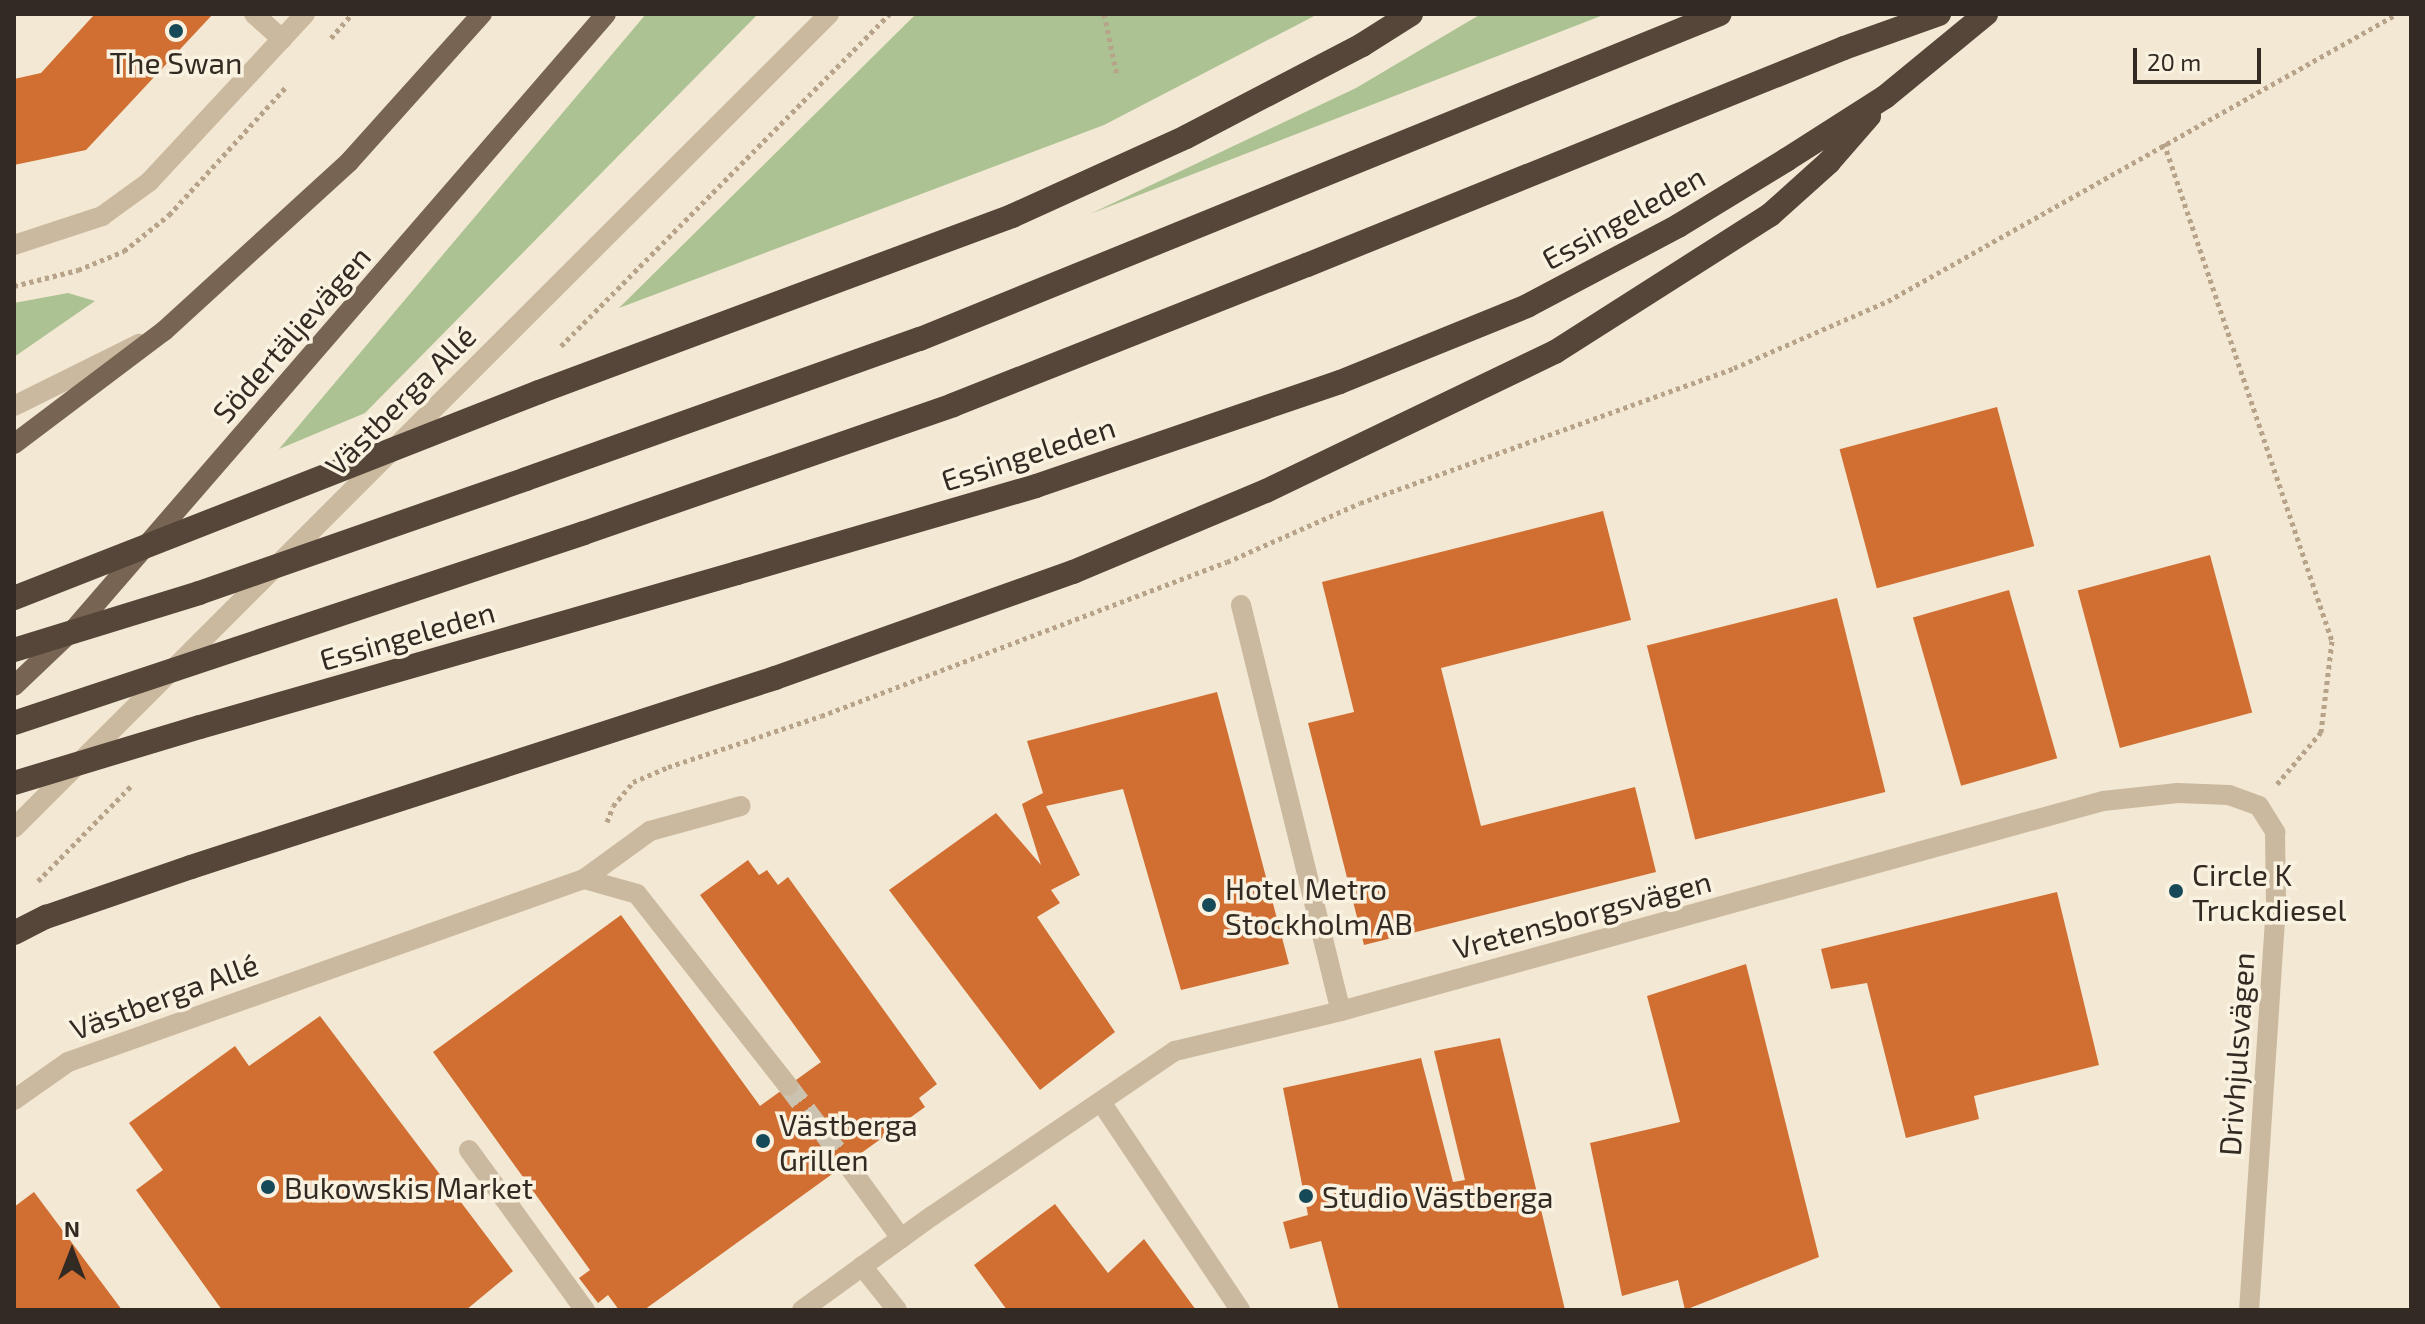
<!DOCTYPE html>
<meta charset="utf-8">
<style>
body{margin:0}
#map{position:relative;width:2425px;height:1324px;overflow:hidden;background:#f2e8d3;font-family:"Exo 2",sans-serif}
div>[style]{position:absolute}
.green>*{inset:0;background:#acc293}
.building>*{inset:0;background:#d16f33;transform-origin:0 0}
.minor-tunnel>*{height:20px;margin-top:-10px;transform-origin:0;background:repeating-linear-gradient(90deg,#ccc2b0 0 20px,transparent 0 30px)}
.path>*{height:5px;margin-top:-2.5px;transform-origin:0;background:repeating-linear-gradient(90deg,#b6a389 0 4px,transparent 0 8px)}
.minor>*{height:20px;margin:-10px;padding:0 10px;transform-origin:10px;border-radius:10px;background:#cbb99f}
.major>*{height:20px;margin:-10px;padding:0 10px;transform-origin:10px;border-radius:10px;background:#776453}
.highway>*{height:24px;margin:-12px;padding:0 12px;transform-origin:12px;border-radius:12px;background:#554639}
.highway-bridge>*{height:24px;margin:-12px;padding:0 12px;transform-origin:12px;border-radius:12px;background:#554639}
.dots>*{width:22px;height:22px;translate:-50% -50%;box-sizing:border-box;border:4px solid #faf2e0;border-radius:50%}
span{translate:-50% -50%;white-space:nowrap;text-align:center;line-height:1.15;-webkit-text-stroke:7px #faf2e0;paint-order:stroke}
.poi-label{font-size:30px;color:#332b23}
.left{translate:0 -50%;text-align:left}
.street-label{font-size:30px;color:#332b23}
.frame{position:absolute;inset:0;border:16px solid #332b23;pointer-events:none}
.north{position:absolute;left:32px;top:1212px;width:80px;height:80px;-webkit-text-stroke:6px #faf2e0;paint-order:stroke;rotate:0deg;font-size:22px;font-weight:700;line-height:32px;text-align:center;color:#332b23}
.north::after{content:'';display:block;margin:auto;width:28px;height:36px;background:#332b23;clip-path:polygon(50% 0,100% 100%,50% 72%,0 100%)}
.scale{position:absolute;left:2133px;top:48px;width:128px;height:36px;box-sizing:border-box;border:4px solid #332b23;border-top:0;padding-left:10px;font-size:24px;line-height:28px;white-space:nowrap;color:#332b23;-webkit-text-stroke:6px #faf2e0;paint-order:stroke}
</style>
<div id="map">
<div class="green">
<i style="clip-path:polygon(646px 14px,758px 14px,365px 413px,279px 449px)"></i>
<i style="clip-path:polygon(916px 14px,1318px 14px,1104px 125px,619px 308px)"></i>
<i style="clip-path:polygon(1481px 14px,1606px 14px,1090px 214px,1356px 88px)"></i>
<i style="clip-path:polygon(68px 293px,95px 301px,14px 357px,14px 303px)"></i>
</div>
<div class="building">
<i style="clip-path:polygon(91px 14px,213px 14px,86px 150px,14px 165px,14px 79px,41px 73px,93px 16px)"></i>
<i style="left:1997px;top:407px;width:144px;height:163px;rotate:75deg"></i>
<i style="clip-path:polygon(1603px 511px,1631px 620px,1441px 668px,1481px 826px,1635px 787px,1656px 872px,1364px 945px,1308px 723px,1354px 712px,1322px 582px)"></i>
<i style="left:2210px;top:555px;width:163px;height:137px;rotate:75deg"></i>
<i style="left:2009px;top:590px;width:175px;height:100px;rotate:74deg"></i>
<i style="left:1837px;top:598px;width:200px;height:196px;rotate:76deg"></i>
<i style="clip-path:polygon(1217px 692px,1289px 964px,1181px 990px,1123px 789px,1046px 806px,1080px 875px,1051px 890px,1060px 903px,1037px 917px,1115px 1032px,1040px 1090px,889px 890px,996px 813px,1041px 865px,1022px 804px,1043px 793px,1027px 741px)"></i>
<i style="clip-path:polygon(748px 860px,759px 875px,767px 870px,778px 885px,788px 877px,937px 1084px,919px 1098px,925px 1107px,644px 1310px,619px 1310px,608px 1295px,598px 1303px,579px 1278px,590px 1270px,433px 1052px,621px 915px,760px 1106px,821px 1062px,700px 895px)"></i>
<i style="clip-path:polygon(2057px 892px,2099px 1065px,1974px 1096px,1979px 1119px,1906px 1138px,1867px 983px,1831px 989px,1821px 949px)"></i>
<i style="clip-path:polygon(1746px 964px,1819px 1257px,1685px 1310px,1678px 1280px,1622px 1296px,1590px 1143px,1680px 1122px,1647px 996px)"></i>
<i style="clip-path:polygon(320px 1016px,513px 1271px,466px 1310px,222px 1310px,136px 1190px,163px 1170px,129px 1123px,235px 1046px,249px 1066px)"></i>
<i style="clip-path:polygon(1500px 1038px,1565px 1310px,1339px 1310px,1321px 1241px,1290px 1249px,1283px 1222px,1308px 1215px,1283px 1088px,1421px 1058px,1453px 1182px,1465px 1180px,1434px 1051px)"></i>
<i style="clip-path:polygon(34px 1192px,122px 1310px,14px 1310px,14px 1207px)"></i>
<i style="clip-path:polygon(1055px 1204px,1108px 1273px,1144px 1239px,1196px 1310px,1007px 1310px,974px 1265px)"></i>
</div>
<div class="minor-tunnel">
<i style="left:788px;top:1086px;width:98px;rotate:52.9deg"></i>
</div>
<div class="path">
<i style="left:1104px;top:14px;width:62px;rotate:78deg"></i>
<i style="left:331px;top:38px;width:32px;rotate:-49deg"></i>
<i style="left:2164px;top:143px;width:526px;rotate:71.36deg"></i>
<i style="left:2332px;top:641px;width:92px;rotate:96.9deg"></i>
<i style="left:2321px;top:732px;width:68px;rotate:130.2deg"></i>
<i style="left:14px;top:286px;width:66px;rotate:-14deg"></i>
<i style="left:78px;top:270px;width:50px;rotate:-22.4deg"></i>
<i style="left:124px;top:251px;width:58px;rotate:-38.7deg"></i>
<i style="left:169px;top:215px;width:173px;rotate:-47.6deg"></i>
<i style="left:561px;top:346px;width:467px;rotate:-45.3deg"></i>
<i style="left:607px;top:822px;width:17px;rotate:-69deg"></i>
<i style="left:613px;top:806px;width:31px;rotate:-50deg"></i>
<i style="left:633px;top:782px;width:38px;rotate:-23deg"></i>
<i style="left:668px;top:767px;width:161px;rotate:-18.4deg"></i>
<i style="left:821px;top:716px;width:434px;rotate:-20.8deg"></i>
<i style="left:1227px;top:562px;width:145px;rotate:-23.9deg"></i>
<i style="left:1360px;top:503px;width:398px;rotate:-19.8deg"></i>
<i style="left:1734px;top:368px;width:168px;rotate:-23.5deg"></i>
<i style="left:1888px;top:301px;width:584px;rotate:-29.42deg"></i>
<i style="left:38px;top:881px;width:134px;rotate:-45.6deg"></i>
</div>
<div class="minor">
<i style="left:254px;top:14px;width:38px;rotate:42deg"></i>
<i style="left:14px;top:245px;width:93px;rotate:-18.2deg"></i>
<i style="left:102px;top:216px;width:58px;rotate:-35.9deg"></i>
<i style="left:149px;top:182px;width:229px;rotate:-47.1deg"></i>
<i style="left:14px;top:406px;width:140px;rotate:-26.4deg"></i>
<i style="left:1241px;top:605px;width:418px;rotate:76.2deg"></i>
<i style="left:14px;top:828px;width:1152px;rotate:-44.96deg"></i>
<i style="left:584px;top:879px;width:55px;rotate:15.8deg"></i>
<i style="left:637px;top:894px;width:244px;rotate:51.8deg"></i>
<i style="left:14px;top:1100px;width:66px;rotate:-35.1deg"></i>
<i style="left:68px;top:1062px;width:547px;rotate:-19.53deg"></i>
<i style="left:584px;top:879px;width:82px;rotate:-36deg"></i>
<i style="left:650px;top:831px;width:94px;rotate:-15.4deg"></i>
<i style="left:1101px;top:1102px;width:250px;rotate:56.2deg"></i>
<i style="left:469px;top:1150px;width:198px;rotate:54.1deg"></i>
<i style="left:847px;top:1164px;width:92px;rotate:53.9deg"></i>
<i style="left:862px;top:1266px;width:56px;rotate:51.5deg"></i>
<i style="left:802px;top:1310px;width:160px;rotate:-35.9deg"></i>
<i style="left:932px;top:1216px;width:294px;rotate:-34.2deg"></i>
<i style="left:1175px;top:1051px;width:171px;rotate:-13.5deg"></i>
<i style="left:1341px;top:1011px;width:790px;rotate:-15.41deg"></i>
<i style="left:2103px;top:801px;width:75px;rotate:-6.1deg"></i>
<i style="left:2178px;top:793px;width:51px;rotate:2.2deg"></i>
<i style="left:2229px;top:795px;width:32px;rotate:20deg"></i>
<i style="left:2259px;top:806px;width:31px;rotate:58deg"></i>
<i style="left:2275px;top:832px;width:73px;rotate:89.2deg"></i>
<i style="left:2276px;top:905px;width:406px;rotate:93.8deg"></i>
</div>
<div class="major">
<i style="left:14px;top:444px;width:188px;rotate:-37deg"></i>
<i style="left:164px;top:331px;width:251px;rotate:-42.4deg"></i>
<i style="left:349px;top:162px;width:199px;rotate:-48.1deg"></i>
<i style="left:14px;top:686px;width:83px;rotate:-43.5deg"></i>
<i style="left:74px;top:629px;width:813px;rotate:-49.14deg"></i>
</div>
<div class="highway">
<i style="left:1307px;top:265px;width:579px;rotate:-22deg"></i>
<i style="left:1844px;top:48px;width:101px;rotate:-19.7deg"></i>
<i style="left:539px;top:392px;width:505px;rotate:-20.41deg"></i>
<i style="left:1012px;top:216px;width:191px;rotate:-24.4deg"></i>
<i style="left:1186px;top:137px;width:199px;rotate:-27.6deg"></i>
<i style="left:1362px;top:45px;width:58px;rotate:-32.3deg"></i>
<i style="left:526px;top:479px;width:418px;rotate:-19.6deg"></i>
<i style="left:920px;top:339px;width:863px;rotate:-22.11deg"></i>
<i style="left:200px;top:727px;width:559px;rotate:-16deg"></i>
<i style="left:14px;top:933px;width:36px;rotate:-27deg"></i>
<i style="left:46px;top:917px;width:153px;rotate:-19deg"></i>
<i style="left:191px;top:867px;width:614px;rotate:-17.93deg"></i>
</div>
<div class="highway-bridge">
<i style="left:737px;top:573px;width:311px;rotate:-16.2deg"></i>
<i style="left:1036px;top:486px;width:321px;rotate:-18.9deg"></i>
<i style="left:1340px;top:382px;width:202px;rotate:-22.1deg"></i>
<i style="left:1527px;top:306px;width:171px;rotate:-27.9deg"></i>
<i style="left:1678px;top:226px;width:127px;rotate:-31.4deg"></i>
<i style="left:1786px;top:160px;width:117px;rotate:-32.5deg"></i>
<i style="left:1885px;top:97px;width:131px;rotate:-39.4deg"></i>
<i style="left:14px;top:598px;width:564px;rotate:-21.42deg"></i>
<i style="left:14px;top:650px;width:194px;rotate:-17.1deg"></i>
<i style="left:199px;top:593px;width:346px;rotate:-19.2deg"></i>
<i style="left:775px;top:678px;width:316px;rotate:-19.6deg"></i>
<i style="left:1073px;top:572px;width:209px;rotate:-22.8deg"></i>
<i style="left:1266px;top:491px;width:321px;rotate:-25.7deg"></i>
<i style="left:1555px;top:352px;width:255px;rotate:-32.5deg"></i>
<i style="left:1770px;top:215px;width:79px;rotate:-41.9deg"></i>
<i style="left:1829px;top:162px;width:61px;rotate:-49deg"></i>
<i style="left:14px;top:723px;width:601px;rotate:-18.43deg"></i>
<i style="left:584px;top:533px;width:391px;rotate:-19.1deg"></i>
<i style="left:953px;top:405px;width:381px;rotate:-21.6deg"></i>
<i style="left:14px;top:783px;width:194px;rotate:-16.8deg"></i>
</div>
<div class="dots">
<i style="left:176px;top:31px;background:#164a58"></i>
<i style="left:2176px;top:891px;background:#164a58"></i>
<i style="left:1209px;top:905px;background:#164a58"></i>
<i style="left:763px;top:1141px;background:#164a58"></i>
<i style="left:268px;top:1187px;background:#164a58"></i>
<i style="left:1306px;top:1196px;background:#164a58"></i>
</div>
<div class="poi-label">
<span style="left:176px;top:62px">The Swan</span>
<span class="left" style="left:2192px;top:891px">Circle K<br>Truckdiesel</span>
<span class="left" style="left:1225px;top:905px">Hotel Metro<br>Stockholm AB</span>
<span class="left" style="left:779px;top:1141px">Västberga<br>Grillen</span>
<span class="left" style="left:284px;top:1187px">Bukowskis Market</span>
<span class="left" style="left:1322px;top:1196px">Studio Västberga</span>
</div>
<div class="street-label">
<span style="left:1623px;top:217px;rotate:-29deg">Essingeleden</span>
<span style="left:291px;top:334px;rotate:-49deg">Södertäljevägen</span>
<span style="left:400px;top:400px;rotate:-45deg">Västberga Allé</span>
<span style="left:1028px;top:453px;rotate:-18deg">Essingeleden</span>
<span style="left:407px;top:635px;rotate:-16deg">Essingeleden</span>
<span style="left:1582px;top:914px;rotate:-15deg">Vretensborgsvägen</span>
<span style="left:164px;top:996px;rotate:-20deg">Västberga Allé</span>
<span style="left:2236px;top:1054px;rotate:-86deg">Drivhjulsvägen</span>
</div>
<div class="frame"></div>
<div class="north">N</div>
<div class="scale">20 m</div>
</div>
